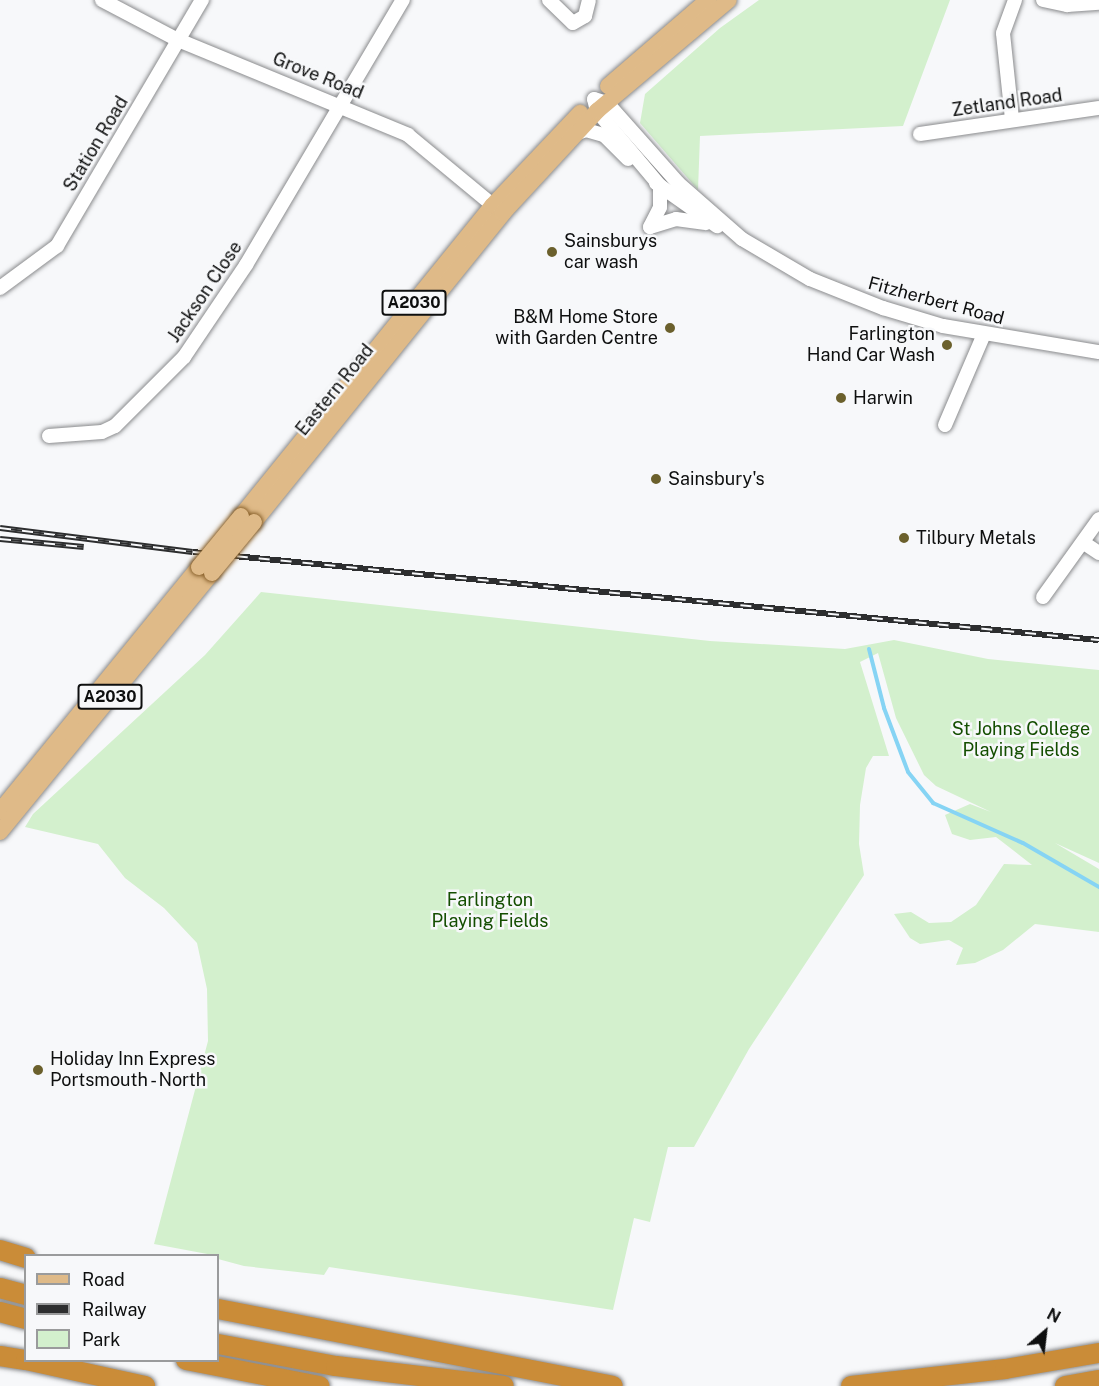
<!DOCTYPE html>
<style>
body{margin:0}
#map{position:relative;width:1099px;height:1386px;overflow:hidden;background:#f7f8fa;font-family:"Public Sans",sans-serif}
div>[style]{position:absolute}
.green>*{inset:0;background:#d3f0cd}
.stream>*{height:4px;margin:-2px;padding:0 2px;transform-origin:2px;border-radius:2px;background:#86d4f4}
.roads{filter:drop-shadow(0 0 2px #8a8b8d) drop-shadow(0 0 2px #8a8b8d)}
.minor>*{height:14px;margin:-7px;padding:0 7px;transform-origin:7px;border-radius:7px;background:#fff}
.major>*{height:16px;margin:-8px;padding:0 8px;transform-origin:8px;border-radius:8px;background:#dfba88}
.highway>*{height:20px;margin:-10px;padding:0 10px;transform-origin:10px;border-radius:10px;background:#ca8c38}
.rail>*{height:6px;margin-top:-3px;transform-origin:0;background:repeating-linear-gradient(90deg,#f7f8fa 0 11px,#2d2e2f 0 22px);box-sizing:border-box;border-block:2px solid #2d2e2f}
.bridges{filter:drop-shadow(0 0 2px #88602a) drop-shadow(0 0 2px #88602a)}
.major-bridge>*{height:16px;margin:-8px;padding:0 8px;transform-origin:8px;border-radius:8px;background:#dfba88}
.dots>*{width:16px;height:16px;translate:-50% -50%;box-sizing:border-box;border:3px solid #f7f8fa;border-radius:50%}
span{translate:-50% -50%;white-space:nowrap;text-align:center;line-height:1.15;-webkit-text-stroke:5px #f7f8fa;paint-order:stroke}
.shield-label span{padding:2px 4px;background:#f7f8fa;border:2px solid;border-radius:4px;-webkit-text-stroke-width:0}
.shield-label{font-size:16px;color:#0e0f0f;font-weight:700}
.street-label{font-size:18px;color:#0e0f0f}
.poi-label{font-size:18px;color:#0e0f0f}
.left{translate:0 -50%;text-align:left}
.right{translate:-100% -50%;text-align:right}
.park-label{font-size:18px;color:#144e01}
.legend{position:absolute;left:24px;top:1254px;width:195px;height:108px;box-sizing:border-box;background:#f7f8fa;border:2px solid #9a9b9c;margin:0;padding:8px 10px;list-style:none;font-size:18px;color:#0e0f0f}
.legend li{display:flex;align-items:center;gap:12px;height:30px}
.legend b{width:30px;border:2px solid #9a9b9c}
.north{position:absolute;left:1015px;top:1302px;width:60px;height:60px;-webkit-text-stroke:4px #f7f8fa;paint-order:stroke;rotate:28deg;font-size:16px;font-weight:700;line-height:24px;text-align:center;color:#0e0f0f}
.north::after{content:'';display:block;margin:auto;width:21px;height:27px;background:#0e0f0f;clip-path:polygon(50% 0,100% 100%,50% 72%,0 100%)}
</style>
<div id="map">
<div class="green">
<i style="clip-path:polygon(759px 0,950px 0,903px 126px,700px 136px,698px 190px,640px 123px,645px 94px,720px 28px)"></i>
<i style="clip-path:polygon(261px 592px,710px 641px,845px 649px,894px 640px,988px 659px,1099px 670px,1099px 863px,1055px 843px,1099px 869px,1099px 932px,1035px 924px,1003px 950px,975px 963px,956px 965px,963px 948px,949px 940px,920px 944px,910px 938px,894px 914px,911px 912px,929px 923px,951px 922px,976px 905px,1004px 864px,1032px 865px,996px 837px,970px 840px,952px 834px,945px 815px,970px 804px,991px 812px,936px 786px,924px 775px,896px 718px,878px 653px,860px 662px,889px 756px,873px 756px,866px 768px,860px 805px,859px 844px,864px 875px,749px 1049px,694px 1147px,668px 1147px,650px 1222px,634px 1218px,613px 1310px,329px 1267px,324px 1275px,244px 1266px,218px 1259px,218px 1256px,154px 1244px,208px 1041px,207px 989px,197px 943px,164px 908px,125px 878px,98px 844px,25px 827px,33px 814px,205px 655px)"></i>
</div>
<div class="stream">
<i style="left:869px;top:649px;width:61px;rotate:75.7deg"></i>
<i style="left:884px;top:708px;width:68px;rotate:69.4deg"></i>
<i style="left:908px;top:772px;width:40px;rotate:51deg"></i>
<i style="left:933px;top:803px;width:98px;rotate:24deg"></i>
<i style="left:1023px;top:843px;width:88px;rotate:30.1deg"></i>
</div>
<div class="roads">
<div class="minor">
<i style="left:102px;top:0;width:86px;rotate:27.8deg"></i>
<i style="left:178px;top:40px;width:249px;rotate:22.4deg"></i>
<i style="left:408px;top:135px;width:119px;rotate:39.6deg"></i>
<i style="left:549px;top:0;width:33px;rotate:44deg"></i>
<i style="left:573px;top:23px;width:14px;rotate:-30deg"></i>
<i style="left:585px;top:16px;width:16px;rotate:-76deg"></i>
<i style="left:1043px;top:0;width:25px;rotate:12deg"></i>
<i style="left:1067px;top:5px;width:32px;rotate:-4deg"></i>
<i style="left:1012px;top:119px;width:86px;rotate:-96deg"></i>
<i style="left:1003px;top:33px;width:35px;rotate:-70deg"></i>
<i style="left:575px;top:134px;width:12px;rotate:-20deg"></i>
<i style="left:586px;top:130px;width:19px;rotate:16deg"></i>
<i style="left:604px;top:135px;width:34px;rotate:45deg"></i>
<i style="left:920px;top:134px;width:181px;rotate:-8.3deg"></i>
<i style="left:656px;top:183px;width:75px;rotate:35.2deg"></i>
<i style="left:650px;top:227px;width:22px;rotate:-63deg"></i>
<i style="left:660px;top:207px;width:21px;rotate:-90deg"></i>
<i style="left:660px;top:186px;width:98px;rotate:-130deg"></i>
<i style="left:597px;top:111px;width:12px;rotate:-104deg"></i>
<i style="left:594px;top:99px;width:14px;rotate:17deg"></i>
<i style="left:607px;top:103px;width:107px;rotate:48.4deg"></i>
<i style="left:678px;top:183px;width:85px;rotate:41.2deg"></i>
<i style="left:742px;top:239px;width:79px;rotate:30.5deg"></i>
<i style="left:810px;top:279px;width:79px;rotate:21.7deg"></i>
<i style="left:883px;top:308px;width:63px;rotate:16.7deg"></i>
<i style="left:943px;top:326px;width:158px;rotate:9.5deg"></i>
<i style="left:650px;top:227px;width:27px;rotate:-17deg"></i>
<i style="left:676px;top:219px;width:30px;rotate:8deg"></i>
<i style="left:0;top:288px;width:71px;rotate:-36.4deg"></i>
<i style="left:57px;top:246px;width:286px;rotate:-59.5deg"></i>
<i style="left:945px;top:425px;width:99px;rotate:-66.8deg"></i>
<i style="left:49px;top:436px;width:53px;rotate:-4.3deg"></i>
<i style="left:102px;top:432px;width:14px;rotate:-25deg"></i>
<i style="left:115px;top:426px;width:98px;rotate:-45deg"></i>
<i style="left:184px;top:357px;width:111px;rotate:-56deg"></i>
<i style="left:246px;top:265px;width:308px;rotate:-59.4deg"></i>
<i style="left:1084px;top:543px;width:18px;rotate:34deg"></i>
<i style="left:1043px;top:597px;width:96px;rotate:-54.3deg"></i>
</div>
<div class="major">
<i style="left:608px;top:86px;width:132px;rotate:-40.7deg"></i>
<i style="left:241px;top:516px;width:400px;rotate:-51deg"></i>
<i style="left:493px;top:205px;width:127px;rotate:-46.6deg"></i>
<i style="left:254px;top:522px;width:397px;rotate:-51.1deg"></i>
<i style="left:503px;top:213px;width:139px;rotate:-47.3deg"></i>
<i style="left:597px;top:111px;width:172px;rotate:-40.1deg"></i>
<i style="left:0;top:811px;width:315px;rotate:-50.8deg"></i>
<i style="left:0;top:832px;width:335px;rotate:-50.7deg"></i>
</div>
<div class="highway">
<i style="left:0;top:1250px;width:27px;rotate:17deg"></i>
<i style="left:0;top:1288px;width:27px;rotate:15deg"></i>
<i style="left:218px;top:1309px;width:402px;rotate:11deg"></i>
<i style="left:0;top:1312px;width:27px;rotate:15deg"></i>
<i style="left:218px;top:1344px;width:120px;rotate:10.6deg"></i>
<i style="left:336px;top:1366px;width:169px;rotate:6.8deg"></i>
<i style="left:0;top:1356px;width:26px;rotate:9deg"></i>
<i style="left:26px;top:1360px;width:122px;rotate:12.3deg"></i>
<i style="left:186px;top:1360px;width:136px;rotate:11deg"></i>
<i style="left:851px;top:1386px;width:155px;rotate:-6.3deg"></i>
<i style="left:1005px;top:1369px;width:95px;rotate:-9.7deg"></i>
<i style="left:1065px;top:1386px;width:35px;rotate:-10deg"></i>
</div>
</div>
<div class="rail">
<i style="left:0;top:528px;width:194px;rotate:7.1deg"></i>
<i style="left:193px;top:552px;width:910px;rotate:5.55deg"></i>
<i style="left:0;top:539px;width:84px;rotate:5.4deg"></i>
</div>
<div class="bridges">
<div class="major-bridge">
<i style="left:199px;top:567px;width:66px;rotate:-50.5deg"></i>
<i style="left:212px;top:573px;width:66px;rotate:-50.5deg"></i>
</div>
</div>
<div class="dots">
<i style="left:552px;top:252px;background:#6b602c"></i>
<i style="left:670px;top:328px;background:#6b602c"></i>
<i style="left:947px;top:345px;background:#6b602c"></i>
<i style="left:841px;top:398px;background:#6b602c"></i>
<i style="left:656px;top:479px;background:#6b602c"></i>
<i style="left:904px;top:538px;background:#6b602c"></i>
<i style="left:38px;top:1070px;background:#6b602c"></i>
</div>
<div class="shield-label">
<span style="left:414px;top:303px">A2030</span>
<span style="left:110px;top:697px">A2030</span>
</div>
<div class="street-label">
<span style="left:318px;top:76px;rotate:22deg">Grove Road</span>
<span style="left:1007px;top:103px;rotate:-8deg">Zetland Road</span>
<span style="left:96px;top:144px;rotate:-59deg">Station Road</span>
<span style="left:205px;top:292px;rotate:-56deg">Jackson Close</span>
<span style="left:936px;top:301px;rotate:15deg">Fitzherbert Road</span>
<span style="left:335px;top:390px;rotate:-51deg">Eastern Road</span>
</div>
<div class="poi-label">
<span class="left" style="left:564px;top:252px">Sainsburys<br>car wash</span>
<span class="right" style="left:658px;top:328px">B&amp;M Home Store<br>with Garden Centre</span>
<span class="right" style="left:935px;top:345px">Farlington<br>Hand Car Wash</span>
<span class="left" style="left:853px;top:398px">Harwin</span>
<span class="left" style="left:668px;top:479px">Sainsbury's</span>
<span class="left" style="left:916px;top:538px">Tilbury Metals</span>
<span class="left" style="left:50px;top:1070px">Holiday Inn Express<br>Portsmouth - North</span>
</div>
<div class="park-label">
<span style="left:1021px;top:740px">St Johns College<br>Playing Fields</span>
<span style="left:490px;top:911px">Farlington<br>Playing Fields</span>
</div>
<ul class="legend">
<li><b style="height:8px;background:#dfba88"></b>Road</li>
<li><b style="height:8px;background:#2d2e2f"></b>Railway</li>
<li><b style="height:16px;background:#d3f0cd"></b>Park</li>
</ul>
<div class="north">N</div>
</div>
